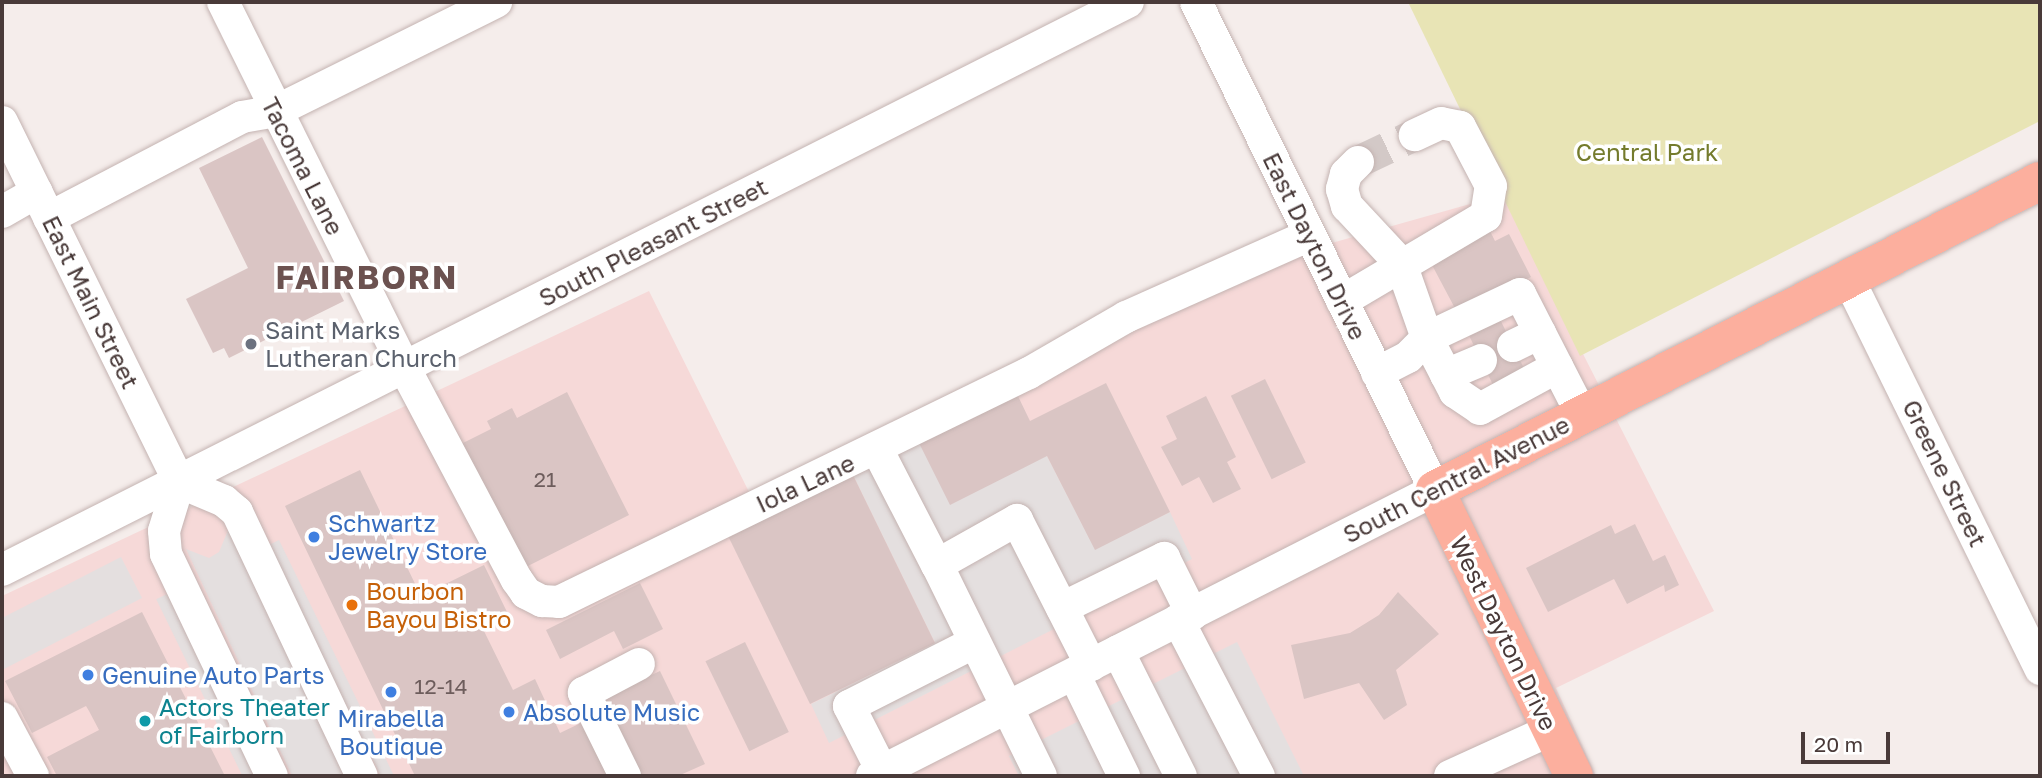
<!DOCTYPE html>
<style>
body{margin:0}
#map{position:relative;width:2042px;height:778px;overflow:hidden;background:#f5edeb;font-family:"Golos Text",sans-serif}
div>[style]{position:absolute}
.commercial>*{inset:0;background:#f6d9d8}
.green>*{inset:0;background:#e8e4b5}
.parking>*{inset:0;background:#e4dfdf;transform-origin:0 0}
.building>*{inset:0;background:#dac5c4;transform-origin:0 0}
.minor-tunnel>*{height:32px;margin-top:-16px;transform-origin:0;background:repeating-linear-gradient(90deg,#d3c9c7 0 32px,transparent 0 48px)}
.roads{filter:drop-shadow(0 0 2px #c4b3b1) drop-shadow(0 0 2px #c4b3b1)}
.minor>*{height:32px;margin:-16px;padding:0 16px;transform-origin:16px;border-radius:16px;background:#fff}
.major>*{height:38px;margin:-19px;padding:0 19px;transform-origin:19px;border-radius:19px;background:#fcaf9e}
.dots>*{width:19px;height:19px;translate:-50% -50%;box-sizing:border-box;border:4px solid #fff;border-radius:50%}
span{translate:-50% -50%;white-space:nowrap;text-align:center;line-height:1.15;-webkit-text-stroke:7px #fff;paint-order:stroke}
.number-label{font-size:21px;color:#6d5d5c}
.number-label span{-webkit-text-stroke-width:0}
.park-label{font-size:24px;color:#747b2c}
.street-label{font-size:24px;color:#493a39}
.worship-label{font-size:24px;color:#5b616d}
.left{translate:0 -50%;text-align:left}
.shop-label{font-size:24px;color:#366cbe}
.food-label{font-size:24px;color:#c56008}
.culture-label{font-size:24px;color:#0d838f}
.district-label{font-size:32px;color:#6c5250;font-weight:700;letter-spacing:2px}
.frame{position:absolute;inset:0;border:4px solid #493a39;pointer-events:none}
.scale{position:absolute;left:1801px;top:732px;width:89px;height:32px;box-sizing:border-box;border:4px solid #493a39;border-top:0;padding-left:9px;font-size:21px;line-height:24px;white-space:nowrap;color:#493a39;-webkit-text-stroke:5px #fff;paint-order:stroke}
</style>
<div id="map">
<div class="commercial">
<i style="clip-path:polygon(1502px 195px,1714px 611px,1556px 688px,1596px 776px,2px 776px,2px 596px,649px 291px,751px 496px,1282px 257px)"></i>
</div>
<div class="green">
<i style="clip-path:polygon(1408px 2px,2040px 2px,2040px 121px,1580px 356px)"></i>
</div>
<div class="parking">
<i style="clip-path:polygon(918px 441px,1047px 456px,1095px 549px,1170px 512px,1192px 559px,829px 743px,811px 704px,935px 643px,853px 475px)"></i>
<i style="clip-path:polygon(229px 528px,353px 776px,292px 776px,186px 549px,209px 558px,219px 552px)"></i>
<i style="left:279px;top:540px;width:263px;height:12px;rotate:64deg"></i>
<i style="clip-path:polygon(121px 557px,142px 598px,2px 670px,2px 618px)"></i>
<i style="left:167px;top:594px;width:203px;height:12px;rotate:64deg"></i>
<i style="clip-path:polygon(1237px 642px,1304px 776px,1019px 776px,1009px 756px)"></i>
</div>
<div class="building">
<i style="clip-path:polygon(262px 137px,344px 301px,229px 358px,224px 348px,213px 353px,186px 299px,248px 268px,199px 168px)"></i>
<i style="clip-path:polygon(1489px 229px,1495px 241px,1509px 234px,1531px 277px,1458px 314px,1432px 265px)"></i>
<i style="left:1496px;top:311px;width:71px;height:35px;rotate:64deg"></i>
<i style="left:1265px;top:379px;width:93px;height:38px;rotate:64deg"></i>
<i style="clip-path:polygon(1106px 383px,1170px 512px,1095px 550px,1047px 456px,950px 505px,918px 441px,1016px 392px,1030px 421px)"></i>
<i style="clip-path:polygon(567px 392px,629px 515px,524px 568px,461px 444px,491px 429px,487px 421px,512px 408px,517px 418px)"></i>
<i style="clip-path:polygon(1206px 396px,1236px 457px,1227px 462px,1241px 489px,1213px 503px,1199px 477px,1182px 486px,1161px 447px,1177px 439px,1166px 416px)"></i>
<i style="clip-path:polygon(360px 470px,421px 596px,484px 565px,509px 616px,483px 629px,513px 690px,535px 679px,560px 733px,585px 721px,611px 776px,415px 776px,285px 506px)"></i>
<i style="left:853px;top:475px;width:187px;height:139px;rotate:64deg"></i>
<i style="clip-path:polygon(1635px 524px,1653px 561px,1665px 555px,1679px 585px,1665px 592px,1664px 585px,1627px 604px,1614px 579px,1548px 612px,1526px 568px,1611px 525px,1615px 534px)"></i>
<i style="clip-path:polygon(640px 583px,663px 629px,623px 649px,614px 631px,560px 659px,546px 630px)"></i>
<i style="clip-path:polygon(1398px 592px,1439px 634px,1396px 670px,1407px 705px,1384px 720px,1359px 683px,1304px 699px,1291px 645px,1350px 633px,1379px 615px)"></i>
<i style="clip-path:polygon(142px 612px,225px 776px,57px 776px,47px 757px,99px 730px,89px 711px,86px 706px,32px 733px,5px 681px)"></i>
<i style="left:745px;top:642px;width:100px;height:44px;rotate:64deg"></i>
<i style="clip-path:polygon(660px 671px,705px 764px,678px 776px,636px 776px,598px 700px)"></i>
</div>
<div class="minor-tunnel">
<i style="left:1358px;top:162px;width:63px;rotate:-25.3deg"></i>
</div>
<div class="roads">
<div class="minor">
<i style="left:223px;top:2px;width:407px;rotate:63.6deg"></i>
<i style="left:404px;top:367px;width:241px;rotate:62.1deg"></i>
<i style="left:517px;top:580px;width:16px;rotate:55deg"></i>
<i style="left:526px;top:593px;width:18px;rotate:27deg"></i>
<i style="left:542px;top:601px;width:17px;rotate:3deg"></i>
<i style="left:559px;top:602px;width:523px;rotate:-25.98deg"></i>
<i style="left:1029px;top:373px;width:112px;rotate:-30deg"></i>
<i style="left:1126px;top:317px;width:201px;rotate:-24deg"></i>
<i style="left:2px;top:122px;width:401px;rotate:63.8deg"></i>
<i style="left:179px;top:482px;width:49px;rotate:22.9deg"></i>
<i style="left:224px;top:501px;width:17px;rotate:40deg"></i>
<i style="left:237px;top:512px;width:292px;rotate:64.7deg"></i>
<i style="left:1358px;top:162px;width:17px;rotate:135deg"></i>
<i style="left:1346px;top:174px;width:16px;rotate:105deg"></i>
<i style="left:1342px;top:189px;width:18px;rotate:74deg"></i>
<i style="left:1347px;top:206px;width:79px;rotate:47deg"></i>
<i style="left:1401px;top:264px;width:78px;rotate:70.6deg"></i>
<i style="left:1427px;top:338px;width:61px;rotate:62.6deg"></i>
<i style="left:1455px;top:392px;width:30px;rotate:34deg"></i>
<i style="left:1480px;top:409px;width:88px;rotate:-28.6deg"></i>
<i style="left:2px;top:212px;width:40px;rotate:-29.7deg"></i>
<i style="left:49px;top:218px;width:218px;rotate:-27.6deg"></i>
<i style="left:242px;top:117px;width:35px;rotate:-10deg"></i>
<i style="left:276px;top:111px;width:246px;rotate:-26.4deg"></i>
<i style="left:1848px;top:278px;width:436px;rotate:63.8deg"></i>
<i style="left:1342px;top:301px;width:167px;rotate:-30.6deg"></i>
<i style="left:1486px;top:216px;width:30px;rotate:-81deg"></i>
<i style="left:1491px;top:186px;width:67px;rotate:-117.7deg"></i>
<i style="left:1460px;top:127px;width:19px;rotate:-168deg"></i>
<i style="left:1441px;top:123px;width:29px;rotate:155deg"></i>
<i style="left:1513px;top:346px;width:30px;rotate:-26deg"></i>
<i style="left:1377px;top:373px;width:35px;rotate:-27deg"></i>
<i style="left:1408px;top:357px;width:27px;rotate:-45deg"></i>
<i style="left:1427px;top:338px;width:103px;rotate:-25.3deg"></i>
<i style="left:1520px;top:294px;width:136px;rotate:62.9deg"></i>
<i style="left:1446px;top:375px;width:38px;rotate:-23deg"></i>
<i style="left:877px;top:449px;width:131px;rotate:62.7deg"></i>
<i style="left:179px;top:482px;width:51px;rotate:107deg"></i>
<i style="left:164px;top:531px;width:23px;rotate:85deg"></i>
<i style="left:166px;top:554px;width:246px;rotate:64.5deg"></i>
<i style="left:2px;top:570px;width:1261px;rotate:-26.77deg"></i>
<i style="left:1062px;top:608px;width:114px;rotate:-26.1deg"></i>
<i style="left:1164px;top:558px;width:63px;rotate:63.4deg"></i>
<i style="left:1178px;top:620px;width:176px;rotate:62.6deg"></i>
<i style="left:1118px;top:651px;width:140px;rotate:63.3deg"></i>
<i style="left:1074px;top:674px;width:114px;rotate:63.9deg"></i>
<i style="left:2px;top:718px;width:66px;rotate:61.9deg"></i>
<i style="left:882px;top:771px;width:73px;rotate:-116.9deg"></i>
<i style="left:849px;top:706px;width:141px;rotate:-26.9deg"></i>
<i style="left:625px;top:776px;width:93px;rotate:-116.3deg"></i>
<i style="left:584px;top:693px;width:62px;rotate:-27.8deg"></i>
<i style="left:872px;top:776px;width:631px;rotate:-26.93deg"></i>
<i style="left:1435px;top:490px;width:543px;rotate:-116.09deg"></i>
<i style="left:1041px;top:776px;width:235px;rotate:-116.2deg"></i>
<i style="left:937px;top:565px;width:92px;rotate:-29.4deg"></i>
<i style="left:1017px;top:520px;width:163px;rotate:63deg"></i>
<i style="left:1450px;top:776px;width:111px;rotate:-24.5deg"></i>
</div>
<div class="major">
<i style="left:1574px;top:776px;width:318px;rotate:-115.9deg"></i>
<i style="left:1435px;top:490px;width:679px;rotate:-27.06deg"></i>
</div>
</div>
<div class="dots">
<i style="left:251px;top:344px;background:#6b7280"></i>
<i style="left:314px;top:537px;background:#3f7fe0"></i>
<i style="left:352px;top:605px;background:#e8710a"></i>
<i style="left:88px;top:675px;background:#3f7fe0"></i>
<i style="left:391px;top:692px;background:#3f7fe0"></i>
<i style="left:509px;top:712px;background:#3f7fe0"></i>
<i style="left:145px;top:721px;background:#0f9aa8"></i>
</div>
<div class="number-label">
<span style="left:545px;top:479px">21</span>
<span style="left:441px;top:686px">12-14</span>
</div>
<div class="park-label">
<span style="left:1647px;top:152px">Central Park</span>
</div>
<div class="street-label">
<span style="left:303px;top:166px;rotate:63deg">Tacoma Lane</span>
<span style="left:653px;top:242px;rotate:-27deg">South Pleasant Street</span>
<span style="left:1315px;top:246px;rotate:64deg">East Dayton Drive</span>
<span style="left:91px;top:302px;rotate:64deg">East Main Street</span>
<span style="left:1945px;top:473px;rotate:64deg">Greene Street</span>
<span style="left:1456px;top:479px;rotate:-27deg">South Central Avenue</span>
<span style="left:805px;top:483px;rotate:-25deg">Iola Lane</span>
<span style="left:1504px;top:633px;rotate:64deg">West Dayton Drive</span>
</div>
<div class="worship-label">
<span class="left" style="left:265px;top:344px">Saint Marks<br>Lutheran Church</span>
</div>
<div class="shop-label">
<span class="left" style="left:328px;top:537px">Schwartz<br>Jewelry Store</span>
<span class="left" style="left:102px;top:675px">Genuine Auto Parts</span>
<span class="left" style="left:523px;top:712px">Absolute Music</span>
<span style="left:391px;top:732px">Mirabella<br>Boutique</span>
</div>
<div class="food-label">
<span class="left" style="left:366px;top:605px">Bourbon<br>Bayou Bistro</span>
</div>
<div class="culture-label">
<span class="left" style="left:159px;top:721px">Actors Theater<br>of Fairborn</span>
</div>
<div class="district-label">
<span style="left:367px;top:277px">FAIRBORN</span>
</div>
<div class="frame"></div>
<div class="scale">20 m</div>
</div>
